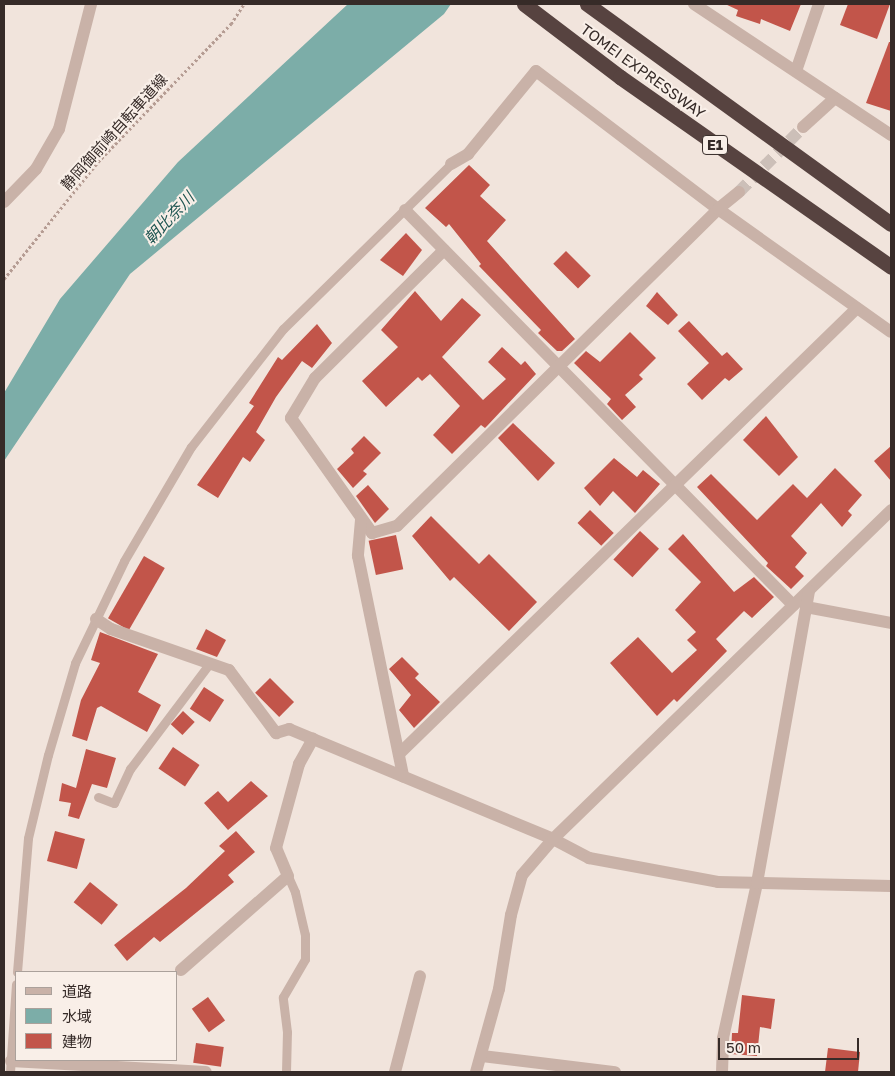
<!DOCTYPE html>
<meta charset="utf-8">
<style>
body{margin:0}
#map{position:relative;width:895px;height:1076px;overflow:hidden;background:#f1e4dc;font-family:"Golos Text","Noto Sans JP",sans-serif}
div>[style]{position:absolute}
.water>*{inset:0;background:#7cada8}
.building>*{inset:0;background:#c2554a;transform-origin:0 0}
.minor-tunnel>*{height:12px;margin-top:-6px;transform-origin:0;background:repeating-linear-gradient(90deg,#ccbfb8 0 12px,transparent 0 18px)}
.path>*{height:3px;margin-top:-1.5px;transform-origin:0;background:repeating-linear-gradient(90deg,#b59c93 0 2.5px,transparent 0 5px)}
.service>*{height:9px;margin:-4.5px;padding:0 4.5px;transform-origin:4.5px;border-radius:4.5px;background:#c9b2a8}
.minor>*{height:12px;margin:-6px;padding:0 6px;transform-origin:6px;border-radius:6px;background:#c9b2a8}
.tertiary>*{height:12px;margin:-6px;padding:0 6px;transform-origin:6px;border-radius:6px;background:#c9b2a8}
.motorway>*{height:15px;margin:-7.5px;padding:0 7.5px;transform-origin:7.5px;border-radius:7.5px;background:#574340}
span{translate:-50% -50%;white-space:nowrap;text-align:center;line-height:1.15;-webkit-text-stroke:4px #f9efe8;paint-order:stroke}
.shield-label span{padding:1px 4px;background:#f9efe8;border:1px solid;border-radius:4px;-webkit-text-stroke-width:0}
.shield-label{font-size:14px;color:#362b28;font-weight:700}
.street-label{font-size:15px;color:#362b28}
.water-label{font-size:16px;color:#1f5652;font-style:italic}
.frame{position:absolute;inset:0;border:5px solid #362b28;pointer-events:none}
.legend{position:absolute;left:15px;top:971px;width:162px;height:90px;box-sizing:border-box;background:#f9efe8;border:1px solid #aba19b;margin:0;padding:6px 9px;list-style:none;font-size:15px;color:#362b28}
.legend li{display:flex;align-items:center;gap:10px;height:25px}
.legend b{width:25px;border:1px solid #aba19b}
.scale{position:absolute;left:718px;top:1038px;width:141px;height:22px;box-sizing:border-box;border:2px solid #362b28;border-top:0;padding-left:6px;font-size:15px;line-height:18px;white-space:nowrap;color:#362b28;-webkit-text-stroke:4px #f9efe8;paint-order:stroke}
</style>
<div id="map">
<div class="water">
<i style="clip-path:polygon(348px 4px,451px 4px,444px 14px,130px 274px,4px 461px,4px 393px,60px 299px,178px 162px)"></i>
</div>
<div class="building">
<i style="clip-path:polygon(725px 4px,801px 4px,790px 31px,761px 19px,760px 24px,736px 16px,738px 10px)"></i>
<i style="clip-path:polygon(848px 4px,890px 4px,877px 39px,840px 25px)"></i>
<i style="clip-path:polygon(889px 42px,891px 42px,891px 111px,866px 103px)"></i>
<i style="clip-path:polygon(469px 165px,490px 185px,480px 196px,506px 220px,487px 241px,575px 339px,562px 351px,557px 351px,538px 333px,541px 330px,479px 266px,481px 264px,449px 224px,446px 227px,425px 208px)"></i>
<i style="clip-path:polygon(406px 233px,422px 250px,403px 276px,380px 260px)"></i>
<i style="left:566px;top:251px;width:35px;height:18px;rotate:45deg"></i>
<i style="clip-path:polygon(415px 291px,441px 321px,462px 298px,481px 315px,442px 357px,483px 400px,506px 379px,488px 362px,502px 347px,521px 365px,525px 361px,536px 374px,487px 426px,485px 428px,481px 425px,452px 454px,433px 435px,460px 406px,430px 374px,422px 381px,418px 377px,386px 407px,362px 381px,398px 347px,381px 330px)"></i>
<i style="clip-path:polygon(657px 292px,678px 315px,668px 325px,646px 306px)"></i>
<i style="clip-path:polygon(689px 321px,722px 356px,727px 352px,743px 369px,729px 381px,725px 378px,702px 400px,687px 384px,709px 363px,678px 331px)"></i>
<i style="clip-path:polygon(317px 324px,332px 343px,312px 368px,302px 361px,276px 397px,256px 432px,265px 440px,250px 462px,243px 457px,218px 498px,197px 485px,254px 406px,249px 403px,278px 357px,282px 360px)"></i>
<i style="clip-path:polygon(630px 332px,656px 358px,639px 375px,643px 379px,625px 395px,636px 407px,622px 420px,607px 404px,611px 399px,574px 363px,586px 351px,600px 362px)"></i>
<i style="clip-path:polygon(766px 416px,798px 457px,779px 476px,743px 440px)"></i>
<i style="clip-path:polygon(513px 423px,555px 463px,538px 481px,498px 438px)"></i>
<i style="clip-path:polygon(364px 436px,381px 453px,363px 471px,367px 474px,353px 488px,337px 469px,354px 453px,351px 449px)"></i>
<i style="clip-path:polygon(891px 446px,891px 481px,874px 461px)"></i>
<i style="clip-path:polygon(614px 458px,637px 477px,643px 470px,660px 484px,635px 513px,613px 491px,600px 506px,584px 488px)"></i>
<i style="clip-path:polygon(835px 468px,862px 495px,848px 511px,852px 515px,842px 527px,821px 503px,791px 536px,807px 553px,795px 567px,804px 576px,791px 589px,766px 566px,768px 563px,697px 487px,711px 474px,757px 520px,793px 484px,807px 498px)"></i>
<i style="clip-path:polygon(368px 485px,389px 509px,375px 523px,356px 496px)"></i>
<i style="left:590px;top:510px;width:33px;height:18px;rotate:44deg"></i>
<i style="clip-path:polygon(431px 516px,479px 564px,489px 554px,537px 602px,509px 631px,454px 577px,450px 581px,412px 536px)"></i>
<i style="left:640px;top:531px;width:26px;height:39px;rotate:43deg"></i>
<i style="clip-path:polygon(683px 534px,734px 592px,754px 577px,774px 597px,752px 618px,744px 611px,716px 639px,727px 651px,677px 702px,674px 699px,657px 716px,610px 663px,638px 637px,672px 673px,697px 650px,687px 640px,696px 632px,675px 610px,701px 582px,668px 549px)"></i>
<i style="left:396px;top:535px;width:35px;height:28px;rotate:78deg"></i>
<i style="left:144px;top:556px;width:24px;height:72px;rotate:30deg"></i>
<i style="clip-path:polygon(206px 629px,226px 640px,217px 657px,196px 649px)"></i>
<i style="clip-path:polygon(100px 632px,158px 654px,138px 692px,161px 705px,147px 732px,101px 706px,97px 708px,87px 741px,72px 736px,81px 700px,100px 663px,91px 660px)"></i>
<i style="clip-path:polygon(402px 657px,419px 674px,415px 678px,440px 702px,414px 728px,399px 710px,411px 695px,389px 669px)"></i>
<i style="left:270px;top:678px;width:34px;height:21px;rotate:45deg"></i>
<i style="left:204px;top:687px;width:24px;height:26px;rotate:33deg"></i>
<i style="left:183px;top:711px;width:16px;height:18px;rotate:43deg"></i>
<i style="left:173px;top:747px;width:32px;height:26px;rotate:34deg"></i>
<i style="clip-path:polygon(86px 749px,116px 758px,107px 788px,92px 784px,79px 819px,68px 816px,71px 803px,59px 801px,62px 783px,76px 788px)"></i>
<i style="clip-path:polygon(251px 781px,268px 796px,228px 830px,204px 803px,218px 791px,228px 802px)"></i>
<i style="left:55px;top:831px;width:31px;height:31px;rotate:15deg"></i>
<i style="clip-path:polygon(236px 831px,255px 852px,228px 875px,234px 882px,160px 942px,154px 937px,127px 961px,114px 945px,186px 888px,225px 851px,219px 846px)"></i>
<i style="left:90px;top:882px;width:36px;height:26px;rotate:39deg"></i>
<i style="clip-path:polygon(742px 995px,775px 999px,771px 1029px,760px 1027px,757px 1056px,731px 1054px,732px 1033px,738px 1033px)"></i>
<i style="left:208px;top:997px;width:29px;height:20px;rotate:54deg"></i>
<i style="left:196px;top:1043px;width:28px;height:20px;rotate:8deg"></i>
<i style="clip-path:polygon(828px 1048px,860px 1052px,858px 1072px,825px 1072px)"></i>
</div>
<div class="minor-tunnel">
<i style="left:739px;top:192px;width:91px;rotate:-45.4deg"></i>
</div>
<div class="path">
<i style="left:4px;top:279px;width:150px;rotate:-51.2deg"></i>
<i style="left:98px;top:162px;width:192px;rotate:-46.1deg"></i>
<i style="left:231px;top:24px;width:24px;rotate:-57deg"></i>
</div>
<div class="service">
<i style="left:98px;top:797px;width:17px;rotate:21deg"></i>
<i style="left:114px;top:803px;width:38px;rotate:-65deg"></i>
<i style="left:130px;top:769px;width:131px;rotate:-53deg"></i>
<i style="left:17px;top:972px;width:134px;rotate:-85.3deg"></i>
<i style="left:28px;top:838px;width:85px;rotate:-76.5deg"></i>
<i style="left:48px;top:755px;width:96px;rotate:-73.6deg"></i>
<i style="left:75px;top:663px;width:113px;rotate:-64.3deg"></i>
<i style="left:124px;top:561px;width:132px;rotate:-59.6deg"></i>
<i style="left:191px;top:447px;width:150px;rotate:-52.1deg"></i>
<i style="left:283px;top:329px;width:235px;rotate:-44.5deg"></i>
<i style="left:10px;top:1072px;width:88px;rotate:-86.1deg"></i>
<i style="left:286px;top:1072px;width:40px;rotate:-88.6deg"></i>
<i style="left:287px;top:1032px;width:35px;rotate:-97deg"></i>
<i style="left:283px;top:997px;width:44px;rotate:-59.9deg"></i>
<i style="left:305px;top:959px;width:24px;rotate:-90deg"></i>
<i style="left:305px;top:935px;width:44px;rotate:-103.1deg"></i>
<i style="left:295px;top:892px;width:17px;rotate:-114deg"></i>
</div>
<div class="minor">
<i style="left:694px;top:4px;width:237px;rotate:33.6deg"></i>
<i style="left:796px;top:71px;width:71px;rotate:-71.1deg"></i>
<i style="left:803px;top:127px;width:43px;rotate:-42.2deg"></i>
<i style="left:451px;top:164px;width:20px;rotate:-30deg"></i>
<i style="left:468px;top:154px;width:107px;rotate:-50.7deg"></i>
<i style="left:536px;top:71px;width:228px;rotate:37.2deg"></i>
<i style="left:718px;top:209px;width:212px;rotate:35.4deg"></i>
<i style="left:405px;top:210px;width:554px;rotate:45.51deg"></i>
<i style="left:444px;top:250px;width:182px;rotate:135.2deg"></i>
<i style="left:315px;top:378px;width:47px;rotate:121deg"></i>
<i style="left:291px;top:418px;width:141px;rotate:54.8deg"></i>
<i style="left:372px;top:533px;width:26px;rotate:-16deg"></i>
<i style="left:397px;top:526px;width:451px;rotate:-44.6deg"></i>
<i style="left:718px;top:209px;width:27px;rotate:-39deg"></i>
<i style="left:361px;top:520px;width:36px;rotate:95deg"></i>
<i style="left:358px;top:556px;width:225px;rotate:78.4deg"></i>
<i style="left:806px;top:607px;width:86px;rotate:10.7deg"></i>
<i style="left:96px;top:619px;width:18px;rotate:34deg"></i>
<i style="left:111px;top:629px;width:125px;rotate:19.2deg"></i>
<i style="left:229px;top:670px;width:79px;rotate:53.3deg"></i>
<i style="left:276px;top:733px;width:14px;rotate:-17deg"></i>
<i style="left:289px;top:729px;width:286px;rotate:22.6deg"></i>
<i style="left:553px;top:839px;width:41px;rotate:27.8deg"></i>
<i style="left:589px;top:858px;width:131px;rotate:10.5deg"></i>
<i style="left:718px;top:882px;width:173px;rotate:1.3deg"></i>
<i style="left:399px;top:754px;width:639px;rotate:-44.24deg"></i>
<i style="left:181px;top:970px;width:142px;rotate:-41.3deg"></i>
<i style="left:288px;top:876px;width:30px;rotate:-113deg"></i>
<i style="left:276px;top:848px;width:87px;rotate:-74.7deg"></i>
<i style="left:299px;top:764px;width:29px;rotate:-61deg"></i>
<i style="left:482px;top:1056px;width:134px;rotate:6.9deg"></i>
<i style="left:11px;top:1061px;width:195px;rotate:3.2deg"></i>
<i style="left:395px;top:1072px;width:99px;rotate:-75.4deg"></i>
<i style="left:476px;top:1072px;width:86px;rotate:-74.5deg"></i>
<i style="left:499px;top:989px;width:75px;rotate:-80.8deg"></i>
<i style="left:511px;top:915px;width:41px;rotate:-74.6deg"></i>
<i style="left:522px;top:875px;width:48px;rotate:-49.3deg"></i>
<i style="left:553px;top:839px;width:472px;rotate:-44.2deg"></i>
<i style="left:722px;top:1072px;width:34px;rotate:-88deg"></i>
<i style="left:723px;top:1038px;width:159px;rotate:-77.6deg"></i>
<i style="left:757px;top:883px;width:297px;rotate:-79.9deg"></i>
</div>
<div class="tertiary">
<i style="left:4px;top:202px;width:46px;rotate:-45.9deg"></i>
<i style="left:36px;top:169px;width:46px;rotate:-60.1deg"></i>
<i style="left:59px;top:129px;width:129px;rotate:-75.6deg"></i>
</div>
<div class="motorway">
<i style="left:524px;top:4px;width:121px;rotate:37.2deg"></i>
<i style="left:620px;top:77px;width:331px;rotate:35deg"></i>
<i style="left:587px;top:4px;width:375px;rotate:35.9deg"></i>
</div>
<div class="shield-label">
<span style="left:715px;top:145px">E1</span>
</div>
<div class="street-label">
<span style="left:643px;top:71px;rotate:36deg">TOMEI EXPRESSWAY</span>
<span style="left:114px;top:132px;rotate:-48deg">静岡御前崎自転車道線</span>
</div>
<div class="water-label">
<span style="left:169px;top:218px;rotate:-47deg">朝比奈川</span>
</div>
<div class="frame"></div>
<ul class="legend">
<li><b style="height:6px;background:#c9b2a8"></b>道路</li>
<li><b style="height:14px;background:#7cada8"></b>水域</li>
<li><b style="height:14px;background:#c2554a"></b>建物</li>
</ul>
<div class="scale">50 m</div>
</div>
